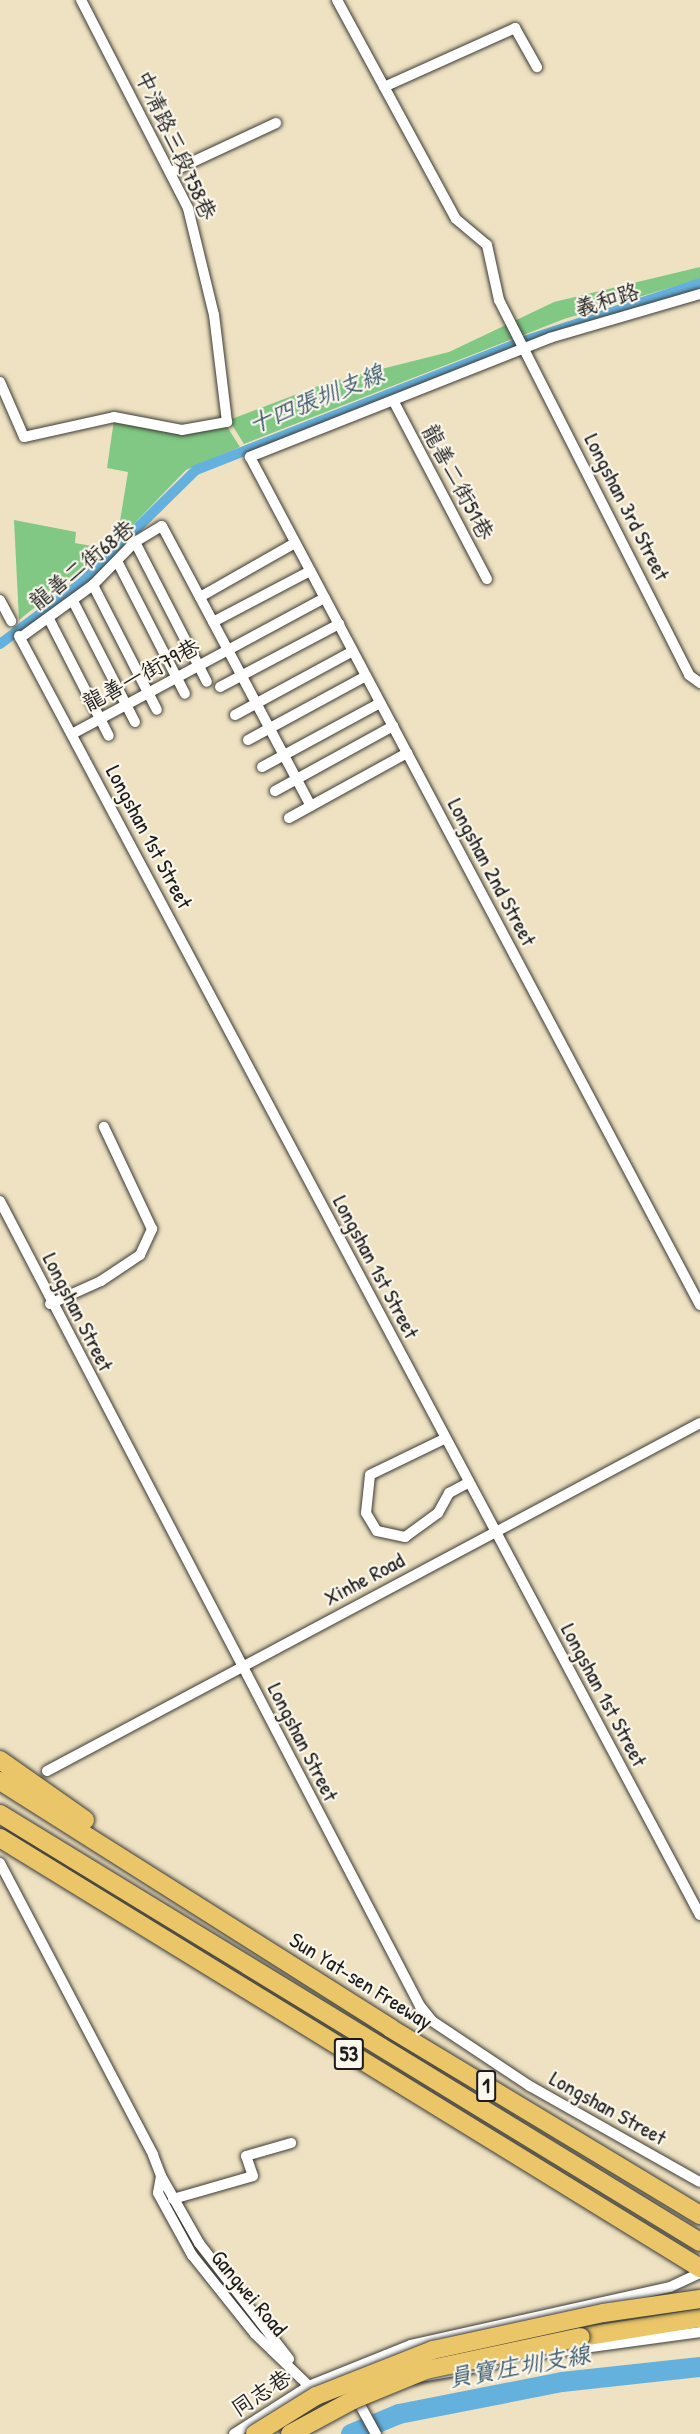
<!DOCTYPE html>
<meta charset="utf-8">
<style>
body{margin:0}
#map{position:relative;width:700px;height:2434px;overflow:hidden;background:#eee2c2;font-family:"Patrick Hand","LXGW WenKai TC",sans-serif}
div>[style]{position:absolute}
.green>*{inset:0;background:#81c884}
.canal>*{height:10px;margin:-5px;padding:0 5px;transform-origin:5px;border-radius:5px;background:#65b1de}
.river>*{height:20px;margin:-10px;padding:0 10px;transform-origin:10px;border-radius:10px;background:#65b1de}
.roads{filter:drop-shadow(0 0 2px #3c3a35) drop-shadow(0 0 2px #3c3a35)}
.street>*{height:10px;margin:-5px;padding:0 5px;transform-origin:5px;border-radius:5px;background:#fff}
.highway>*{height:18px;margin:-9px;padding:0 9px;transform-origin:9px;border-radius:9px;background:#eac669}
.bridges{filter:drop-shadow(0 0 2px #3c3a35) drop-shadow(0 0 2px #3c3a35)}
.highway-bridge>*{height:18px;margin:-9px;padding:0 9px;transform-origin:9px;border-radius:9px;background:#eac669}
span{translate:-50% -50%;white-space:nowrap;text-align:center;line-height:1.15;-webkit-text-stroke:4.5px #fbf7ec;paint-order:stroke}
.shield-label span{padding:2px 4px;background:#fbf7ec;border:2px solid;border-radius:4px;-webkit-text-stroke-width:0}
.shield-label{font-size:21px;color:#1c1c1c;font-weight:700}
.street-label{font-size:22px;color:#1c1c1c}
.water-label{font-size:24px;color:#39586a;font-style:italic}
</style>
<div id="map">
<div class="green">
<i style="clip-path:polygon(700px 267px,700px 279px,564px 319px,244px 444px,229px 420px,326px 383px,449px 352px,554px 302px)"></i>
<i style="clip-path:polygon(114px 420px,182px 433px,226px 425px,240px 447px,186px 470px,127px 531px,120px 521px,128px 472px,107px 468px)"></i>
<i style="clip-path:polygon(14px 520px,76px 532px,75px 543px,92px 546px,82px 555px,89px 564px,19px 620px)"></i>
</div>
<div class="canal">
<i style="left:0;top:644px;width:100px;rotate:-36.9deg"></i>
<i style="left:80px;top:584px;width:163px;rotate:-44.5deg"></i>
<i style="left:196px;top:470px;width:352px;rotate:-21.5deg"></i>
<i style="left:524px;top:341px;width:185px;rotate:-18.2deg"></i>
</div>
<div class="river">
<i style="left:351px;top:2434px;width:52px;rotate:-22.6deg"></i>
<i style="left:399px;top:2414px;width:166px;rotate:-11.1deg"></i>
<i style="left:562px;top:2382px;width:139px;rotate:-6.2deg"></i>
</div>
<div class="roads">
<div class="street">
<i style="left:337px;top:0;width:249px;rotate:61.5deg"></i>
<i style="left:456px;top:219px;width:40px;rotate:40deg"></i>
<i style="left:487px;top:245px;width:56px;rotate:77.7deg"></i>
<i style="left:499px;top:300px;width:420px;rotate:63.1deg"></i>
<i style="left:689px;top:675px;width:14px;rotate:36deg"></i>
<i style="left:384px;top:87px;width:144px;rotate:-24.2deg"></i>
<i style="left:515px;top:28px;width:45px;rotate:60.6deg"></i>
<i style="left:171px;top:172px;width:116px;rotate:-25deg"></i>
<i style="left:700px;top:294px;width:156px;rotate:163.7deg"></i>
<i style="left:550px;top:338px;width:323px;rotate:158.4deg"></i>
<i style="left:250px;top:457px;width:960px;rotate:62.05deg"></i>
<i style="left:0;top:382px;width:60px;rotate:66.4deg"></i>
<i style="left:24px;top:437px;width:92px;rotate:-12.5deg"></i>
<i style="left:114px;top:417px;width:69px;rotate:10.8deg"></i>
<i style="left:182px;top:430px;width:46px;rotate:-10.1deg"></i>
<i style="left:227px;top:422px;width:108px;rotate:-96.9deg"></i>
<i style="left:214px;top:315px;width:110px;rotate:-103.7deg"></i>
<i style="left:188px;top:208px;width:234px;rotate:-117.2deg"></i>
<i style="left:394px;top:402px;width:200px;rotate:62.3deg"></i>
<i style="left:135px;top:542px;width:157px;rotate:62.8deg"></i>
<i style="left:117px;top:561px;width:149px;rotate:62.9deg"></i>
<i style="left:93px;top:585px;width:140px;rotate:62.9deg"></i>
<i style="left:200px;top:597px;width:109px;rotate:-29.6deg"></i>
<i style="left:0;top:600px;width:24px;rotate:62deg"></i>
<i style="left:73px;top:601px;width:136px;rotate:62.9deg"></i>
<i style="left:49px;top:619px;width:131px;rotate:62.9deg"></i>
<i style="left:213px;top:622px;width:110px;rotate:-27.7deg"></i>
<i style="left:19px;top:636px;width:1449px;rotate:61.97deg"></i>
<i style="left:20px;top:638px;width:90px;rotate:-36deg"></i>
<i style="left:93px;top:585px;width:60px;rotate:-45.7deg"></i>
<i style="left:135px;top:542px;width:31px;rotate:-31deg"></i>
<i style="left:162px;top:526px;width:317px;rotate:62deg"></i>
<i style="left:220px;top:687px;width:135px;rotate:-27.9deg"></i>
<i style="left:235px;top:715px;width:134px;rotate:-28.5deg"></i>
<i style="left:72px;top:734px;width:287px;rotate:-28.3deg"></i>
<i style="left:248px;top:740px;width:134px;rotate:-28.5deg"></i>
<i style="left:262px;top:767px;width:134px;rotate:-28.5deg"></i>
<i style="left:275px;top:791px;width:135px;rotate:-28.8deg"></i>
<i style="left:289px;top:818px;width:135px;rotate:-28.8deg"></i>
<i style="left:0;top:1201px;width:908px;rotate:62.45deg"></i>
<i style="left:420px;top:2006px;width:19px;rotate:51deg"></i>
<i style="left:432px;top:2021px;width:118px;rotate:33.6deg"></i>
<i style="left:530px;top:2086px;width:195px;rotate:29.5deg"></i>
<i style="left:50px;top:1304px;width:56px;rotate:-24.3deg"></i>
<i style="left:101px;top:1281px;width:47px;rotate:-33.7deg"></i>
<i style="left:140px;top:1255px;width:29px;rotate:-65deg"></i>
<i style="left:152px;top:1229px;width:113px;rotate:-115.2deg"></i>
<i style="left:444px;top:1439px;width:82px;rotate:154.1deg"></i>
<i style="left:370px;top:1475px;width:38px;rotate:96deg"></i>
<i style="left:366px;top:1513px;width:21px;rotate:59deg"></i>
<i style="left:377px;top:1531px;width:29px;rotate:12deg"></i>
<i style="left:405px;top:1537px;width:41px;rotate:-36deg"></i>
<i style="left:438px;top:1513px;width:23px;rotate:-61deg"></i>
<i style="left:449px;top:1493px;width:21px;rotate:-28deg"></i>
<i style="left:47px;top:1771px;width:740px;rotate:-28.05deg"></i>
<i style="left:0;top:1863px;width:330px;rotate:62.3deg"></i>
<i style="left:153px;top:2155px;width:22px;rotate:69deg"></i>
<i style="left:161px;top:2176px;width:17px;rotate:100deg"></i>
<i style="left:158px;top:2193px;width:71px;rotate:61.3deg"></i>
<i style="left:192px;top:2255px;width:101px;rotate:51.4deg"></i>
<i style="left:255px;top:2334px;width:75px;rotate:43.9deg"></i>
<i style="left:161px;top:2176px;width:77px;rotate:60.4deg"></i>
<i style="left:199px;top:2243px;width:147px;rotate:52.2deg"></i>
<i style="left:173px;top:2199px;width:83px;rotate:-16deg"></i>
<i style="left:253px;top:2176px;width:21px;rotate:-109deg"></i>
<i style="left:246px;top:2156px;width:47px;rotate:-16.1deg"></i>
<i style="left:540px;top:2354px;width:162px;rotate:-7.8deg"></i>
<i style="left:414px;top:2378px;width:82px;rotate:-9.8deg"></i>
<i style="left:354px;top:2394px;width:46px;rotate:61.2deg"></i>
<i style="left:234px;top:2434px;width:89px;rotate:-32.6deg"></i>
<i style="left:309px;top:2386px;width:110px;rotate:-21.9deg"></i>
<i style="left:411px;top:2345px;width:265px;rotate:-12.6deg"></i>
<i style="left:670px;top:2287px;width:33px;rotate:-25deg"></i>
</div>
<div class="highway">
<i style="left:0;top:1760px;width:104px;rotate:35.2deg"></i>
<i style="left:0;top:1781px;width:462px;rotate:32.3deg"></i>
<i style="left:390px;top:2028px;width:362px;rotate:31.1deg"></i>
<i style="left:0;top:1814px;width:820px;rotate:31.44deg"></i>
<i style="left:0;top:1838px;width:822px;rotate:31.56deg"></i>
<i style="left:581px;top:2337px;width:121px;rotate:-9.1deg"></i>
</div>
</div>
<div class="bridges">
<div class="highway-bridge">
<i style="left:255px;top:2434px;width:72px;rotate:-31.9deg"></i>
<i style="left:316px;top:2396px;width:126px;rotate:-21.5deg"></i>
<i style="left:433px;top:2350px;width:174px;rotate:-12.3deg"></i>
<i style="left:603px;top:2313px;width:98px;rotate:-8.2deg"></i>
<i style="left:290px;top:2434px;width:72px;rotate:-28.4deg"></i>
<i style="left:353px;top:2400px;width:79px;rotate:-22.3deg"></i>
<i style="left:426px;top:2370px;width:158px;rotate:-12deg"></i>
</div>
</div>
<div class="shield-label">
<span style="left:349px;top:2054px">53</span>
<span style="left:486px;top:2086px">1</span>
</div>
<div class="street-label">
<span style="left:176px;top:145px;rotate:65deg">中清路三段758巷</span>
<span style="left:607px;top:300px;rotate:-17deg">義和路</span>
<span style="left:458px;top:482px;rotate:62deg">龍善二街51巷</span>
<span style="left:627px;top:507px;rotate:63deg">Longshan 3rd Street</span>
<span style="left:82px;top:565px;rotate:-39deg">龍善二街68巷</span>
<span style="left:141px;top:675px;rotate:-28deg">龍善一街79巷</span>
<span style="left:149px;top:837px;rotate:62deg">Longshan 1st Street</span>
<span style="left:492px;top:872px;rotate:62deg">Longshan 2nd Street</span>
<span style="left:376px;top:1267px;rotate:62deg">Longshan 1st Street</span>
<span style="left:78px;top:1312px;rotate:63deg">Longshan Street</span>
<span style="left:364px;top:1579px;rotate:-28deg">Xinhe Road</span>
<span style="left:604px;top:1695px;rotate:62deg">Longshan 1st Street</span>
<span style="left:303px;top:1742px;rotate:63deg">Longshan Street</span>
<span style="left:361px;top:1981px;rotate:32deg">Sun Yat-sen Freeway</span>
<span style="left:608px;top:2108px;rotate:29deg">Longshan Street</span>
<span style="left:249px;top:2293px;rotate:50deg">Gangwei Road</span>
<span style="left:261px;top:2393px;rotate:-33deg">同志巷</span>
</div>
<div class="water-label">
<span style="left:316px;top:399px;rotate:-22deg">十四張圳支線</span>
<span style="left:519px;top:2366px;rotate:-10deg">員寶庄圳支線</span>
</div>
</div>
